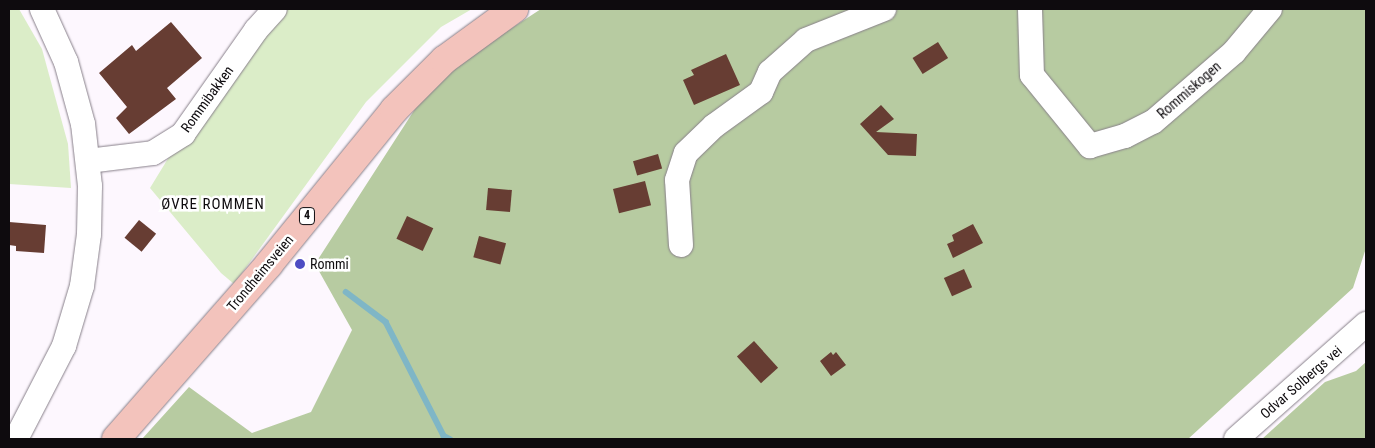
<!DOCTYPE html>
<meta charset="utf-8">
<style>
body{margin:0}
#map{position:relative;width:1375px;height:448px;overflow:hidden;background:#fdf7fe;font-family:"Roboto Condensed",sans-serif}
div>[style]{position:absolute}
.green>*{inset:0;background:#dbedc8}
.forest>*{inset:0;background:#b7cba1}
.stream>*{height:5.5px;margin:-2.75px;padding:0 2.75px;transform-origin:2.75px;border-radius:2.75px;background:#7fb6c6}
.building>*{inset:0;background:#673d33;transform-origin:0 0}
.roads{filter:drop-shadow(0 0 1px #88808a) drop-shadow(0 0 1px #88808a)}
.minor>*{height:24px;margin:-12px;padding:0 12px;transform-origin:12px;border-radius:12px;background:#fff}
.highway>*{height:28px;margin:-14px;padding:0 14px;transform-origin:14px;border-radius:14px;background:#f3c3bc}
.dots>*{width:14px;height:14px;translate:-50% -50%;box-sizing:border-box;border:2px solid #fff;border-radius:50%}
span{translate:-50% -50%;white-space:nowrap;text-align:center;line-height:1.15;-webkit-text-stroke:5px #fff;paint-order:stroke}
.shield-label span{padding:1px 4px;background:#fff;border:1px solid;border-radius:4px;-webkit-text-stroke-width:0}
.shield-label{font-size:12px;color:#0e0b0e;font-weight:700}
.street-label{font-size:14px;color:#0e0b0e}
.poi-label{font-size:14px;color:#0e0b0e}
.left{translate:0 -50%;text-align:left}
.neighbourhood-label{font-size:15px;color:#0e0b0e;letter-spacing:1px}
.frame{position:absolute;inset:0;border:10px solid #0e0b0e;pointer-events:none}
</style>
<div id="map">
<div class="green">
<i style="clip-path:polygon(9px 9px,19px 9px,42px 49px,68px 144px,71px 188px,9px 184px)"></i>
<i style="clip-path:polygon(276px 9px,472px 9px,441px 27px,366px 102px,234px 284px,221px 273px,150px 188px,183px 134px)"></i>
</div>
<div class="forest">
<i style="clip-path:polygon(541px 9px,1366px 9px,1366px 248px,1353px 288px,1188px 439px,142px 439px,189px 387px,252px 433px,311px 412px,352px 330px,315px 264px,435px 78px)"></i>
<i style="clip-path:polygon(1366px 362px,1366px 439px,1262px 439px,1325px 382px,1356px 371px)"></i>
</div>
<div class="stream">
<i style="left:346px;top:292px;width:50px;rotate:36.9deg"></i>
<i style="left:386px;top:322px;width:128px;rotate:63deg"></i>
<i style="left:444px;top:436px;width:7px;rotate:27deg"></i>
</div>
<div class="building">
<i style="clip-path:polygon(171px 22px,202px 58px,167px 88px,176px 99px,129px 134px,116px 118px,127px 107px,99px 73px,132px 45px,136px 51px)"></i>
<i style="left:938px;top:42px;width:19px;height:30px;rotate:58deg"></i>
<i style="clip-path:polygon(726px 54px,740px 85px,694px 105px,683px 80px,694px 75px,691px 70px)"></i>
<i style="clip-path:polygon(881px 105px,894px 119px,876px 132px,917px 134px,916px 156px,888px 155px,860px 124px)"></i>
<i style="left:658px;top:154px;width:15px;height:26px;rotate:74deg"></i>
<i style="left:645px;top:181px;width:25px;height:33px;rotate:76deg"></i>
<i style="left:488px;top:188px;width:24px;height:22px;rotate:5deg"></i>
<i style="left:407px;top:216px;width:29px;height:25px;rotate:25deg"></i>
<i style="left:139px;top:220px;width:22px;height:23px;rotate:39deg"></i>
<i style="clip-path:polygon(9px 222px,46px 225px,44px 253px,16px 251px,16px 246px,9px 245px)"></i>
<i style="clip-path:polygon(973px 224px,983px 243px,953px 258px,947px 244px,954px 241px,952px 235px)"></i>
<i style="left:479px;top:236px;width:28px;height:22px;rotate:15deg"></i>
<i style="left:964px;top:269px;width:20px;height:22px;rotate:66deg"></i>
<i style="left:754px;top:341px;width:36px;height:23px;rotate:48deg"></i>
<i style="clip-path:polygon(831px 352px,833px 355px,836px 352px,846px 365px,831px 376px,820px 361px)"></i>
</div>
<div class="roads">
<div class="minor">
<i style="left:1030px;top:9px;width:66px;rotate:88.3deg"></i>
<i style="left:1032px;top:75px;width:92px;rotate:50.8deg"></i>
<i style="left:1090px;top:146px;width:36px;rotate:-16deg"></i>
<i style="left:1125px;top:136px;width:31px;rotate:-27deg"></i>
<i style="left:1153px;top:122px;width:107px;rotate:-40.8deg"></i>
<i style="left:1234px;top:52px;width:56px;rotate:-50.1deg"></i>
<i style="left:88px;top:161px;width:65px;rotate:-7deg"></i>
<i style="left:153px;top:153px;width:36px;rotate:-32deg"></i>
<i style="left:183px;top:134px;width:127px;rotate:-54.9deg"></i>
<i style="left:256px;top:30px;width:28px;rotate:-48deg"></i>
<i style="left:681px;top:245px;width:65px;rotate:-93.5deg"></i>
<i style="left:677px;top:180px;width:28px;rotate:-72deg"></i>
<i style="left:686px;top:153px;width:39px;rotate:-44deg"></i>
<i style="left:714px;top:126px;width:58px;rotate:-35.9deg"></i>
<i style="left:761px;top:92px;width:22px;rotate:-66deg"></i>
<i style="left:770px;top:72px;width:48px;rotate:-41.6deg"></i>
<i style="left:806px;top:40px;width:84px;rotate:-21.7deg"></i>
<i style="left:16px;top:439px;width:105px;rotate:-62.7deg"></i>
<i style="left:64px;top:346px;width:63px;rotate:-73.3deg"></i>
<i style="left:82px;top:286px;width:52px;rotate:-82.3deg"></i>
<i style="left:89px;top:234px;width:48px;rotate:-88.8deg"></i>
<i style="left:90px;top:186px;width:62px;rotate:-96.4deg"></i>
<i style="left:83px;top:124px;width:64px;rotate:-105.3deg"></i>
<i style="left:66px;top:62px;width:58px;rotate:-114.4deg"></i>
<i style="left:1236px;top:439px;width:174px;rotate:-41.5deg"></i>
</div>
<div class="highway">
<i style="left:116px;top:439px;width:232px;rotate:-48.8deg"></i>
<i style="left:269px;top:264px;width:198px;rotate:-50.9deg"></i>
<i style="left:394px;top:110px;width:71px;rotate:-45deg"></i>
<i style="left:444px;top:60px;width:87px;rotate:-36.1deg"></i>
</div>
</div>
<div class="dots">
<i style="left:300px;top:264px;background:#4e4dc3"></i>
</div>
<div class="shield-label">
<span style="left:307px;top:216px">4</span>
</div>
<div class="street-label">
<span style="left:1189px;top:90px;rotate:-41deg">Rommiskogen</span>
<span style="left:207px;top:99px;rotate:-54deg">Rommibakken</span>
<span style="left:260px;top:273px;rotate:-50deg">Trondheimsveien</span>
<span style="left:1301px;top:382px;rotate:-41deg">Odvar Solbergs vei</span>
</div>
<div class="poi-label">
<span class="left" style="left:310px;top:264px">Rommi</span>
</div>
<div class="neighbourhood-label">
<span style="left:213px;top:205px">ØVRE ROMMEN</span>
</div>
<div class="frame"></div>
</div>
